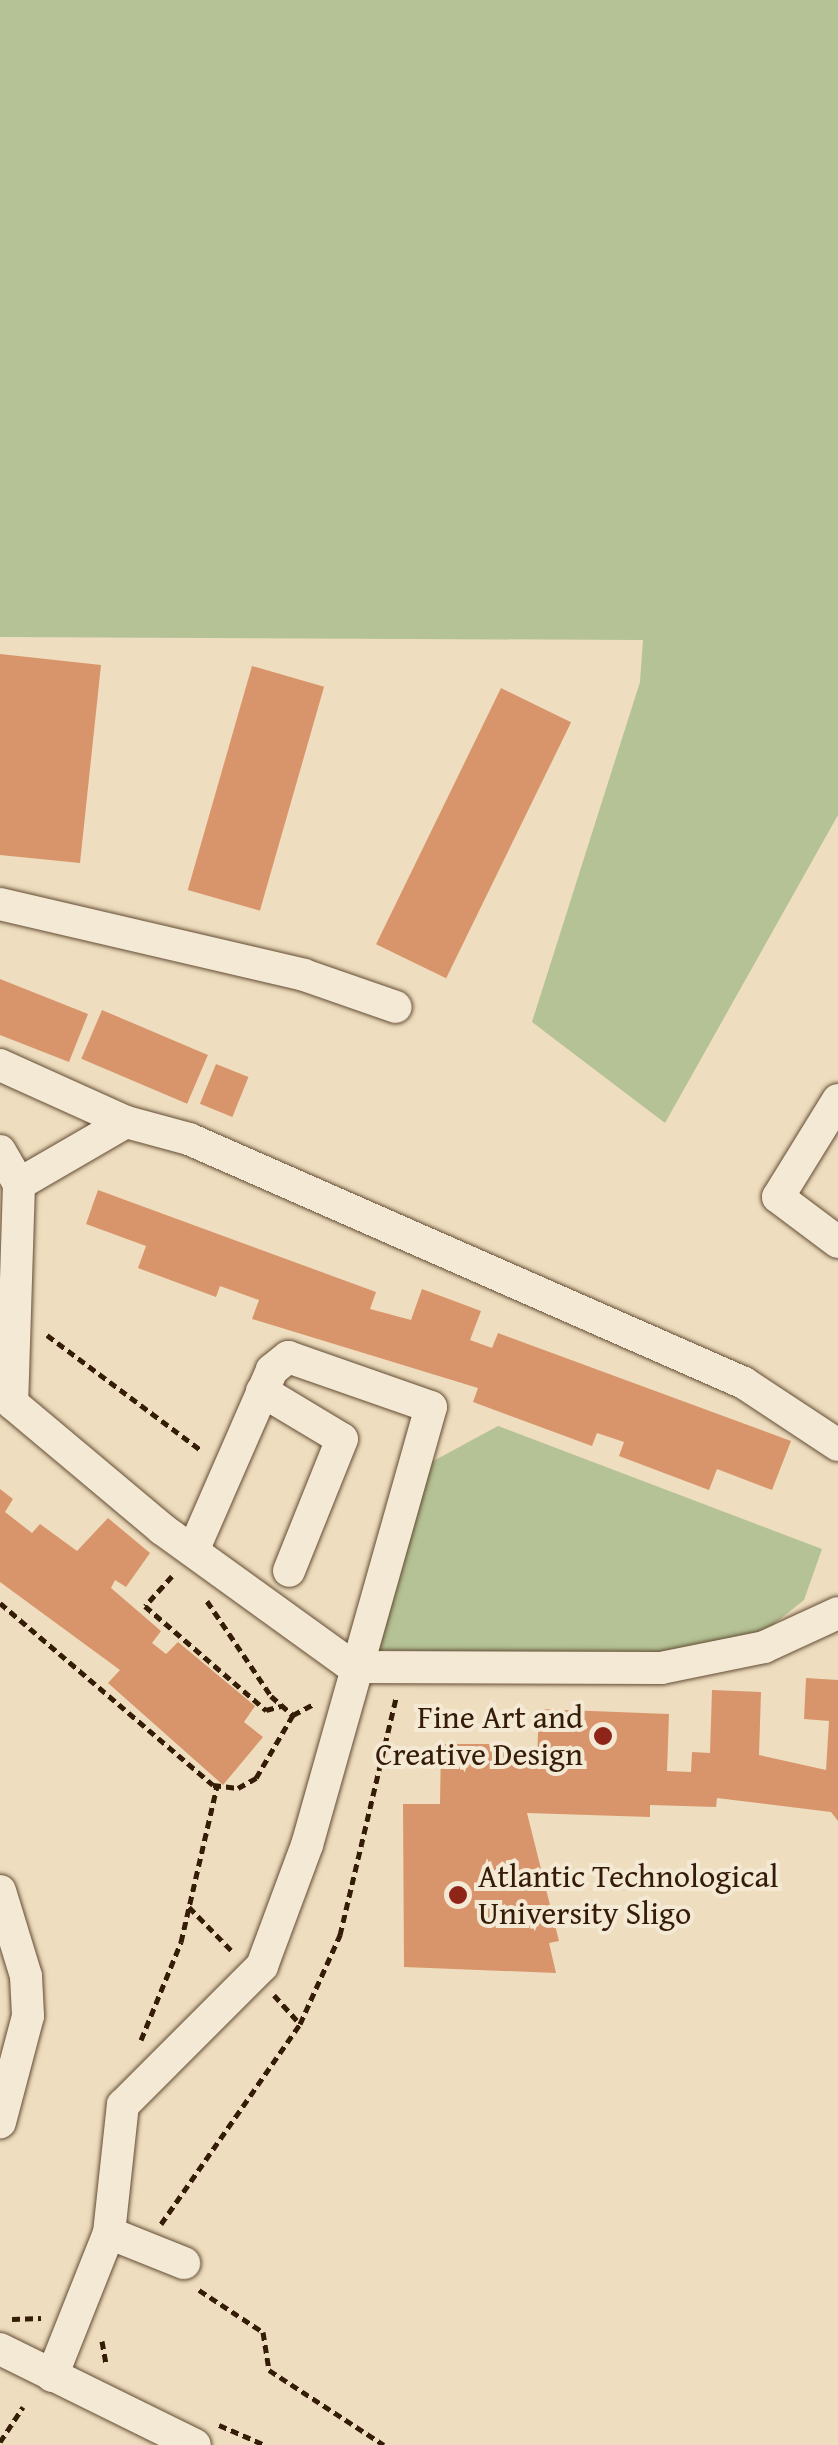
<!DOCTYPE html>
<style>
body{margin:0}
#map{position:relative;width:838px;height:2445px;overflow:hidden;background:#eeddbe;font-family:"Gentium Book Plus",serif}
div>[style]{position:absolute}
.green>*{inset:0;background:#b4c295}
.building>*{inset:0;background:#d8956c;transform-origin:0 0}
.path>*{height:5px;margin-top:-2.5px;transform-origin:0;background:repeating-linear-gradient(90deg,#351c06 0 8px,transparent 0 13px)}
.roads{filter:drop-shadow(0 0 2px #634c34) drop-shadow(0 0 2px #634c34)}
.minor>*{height:32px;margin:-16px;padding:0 16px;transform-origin:16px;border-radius:16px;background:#f4e9d5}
.dots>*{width:28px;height:28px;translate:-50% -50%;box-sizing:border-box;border:5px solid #f4e9d5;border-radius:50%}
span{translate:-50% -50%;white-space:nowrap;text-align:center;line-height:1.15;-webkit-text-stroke:8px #f4e9d5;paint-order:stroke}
.poi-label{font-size:32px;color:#351c06}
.right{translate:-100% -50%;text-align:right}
.left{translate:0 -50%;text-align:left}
</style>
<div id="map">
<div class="green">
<i style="clip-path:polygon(0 0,838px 0,838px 815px,665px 1123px,532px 1022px,640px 682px,643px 640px,0 637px)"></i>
<i style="clip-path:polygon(498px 1426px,822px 1549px,804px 1600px,754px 1640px,650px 1657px,377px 1650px,426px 1465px)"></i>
</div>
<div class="building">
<i style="clip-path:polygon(0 654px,101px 665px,80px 863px,0 855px)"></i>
<i style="left:252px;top:666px;width:75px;height:233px;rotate:16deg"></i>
<i style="left:501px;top:688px;width:78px;height:285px;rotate:26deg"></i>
<i style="clip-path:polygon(0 979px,88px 1014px,69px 1062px,0 1035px)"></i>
<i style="left:102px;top:1010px;width:115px;height:53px;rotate:23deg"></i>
<i style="left:216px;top:1064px;width:35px;height:43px;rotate:22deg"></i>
<i style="clip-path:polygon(98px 1190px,376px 1292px,370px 1309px,411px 1320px,422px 1289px,481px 1311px,470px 1340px,492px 1348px,498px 1333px,791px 1441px,772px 1490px,717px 1469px,709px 1490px,619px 1456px,624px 1442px,597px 1433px,592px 1446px,473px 1402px,478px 1388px,252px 1319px,259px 1300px,220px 1286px,216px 1297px,138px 1268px,146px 1246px,86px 1224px)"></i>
<i style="clip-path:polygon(0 1489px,13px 1499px,5px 1512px,32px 1533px,40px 1524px,77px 1551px,108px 1518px,150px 1553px,126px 1587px,115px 1580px,111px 1588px,161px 1631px,152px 1643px,166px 1654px,178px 1642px,255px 1706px,244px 1722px,263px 1737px,223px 1785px,108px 1683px,120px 1670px,0 1582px)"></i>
<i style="clip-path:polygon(806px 1678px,838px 1680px,838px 1821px,831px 1812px,717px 1798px,716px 1807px,650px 1805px,650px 1817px,527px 1813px,559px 1941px,549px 1943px,556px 1973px,404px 1967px,403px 1804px,440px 1804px,441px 1744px,506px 1744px,506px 1758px,537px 1759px,539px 1709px,669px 1714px,667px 1771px,691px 1772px,692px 1752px,710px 1753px,712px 1690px,761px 1692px,759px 1755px,826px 1770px,829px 1721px,804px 1719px)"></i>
</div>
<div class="path">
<i style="left:47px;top:1335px;width:192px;rotate:36.8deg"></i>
<i style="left:172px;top:1576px;width:40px;rotate:132deg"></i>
<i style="left:145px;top:1606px;width:160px;rotate:40.7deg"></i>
<i style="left:266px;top:1710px;width:16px;rotate:-15deg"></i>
<i style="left:207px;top:1601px;width:115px;rotate:56deg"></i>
<i style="left:271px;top:1696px;width:29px;rotate:41deg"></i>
<i style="left:293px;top:1715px;width:24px;rotate:-28deg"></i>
<i style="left:0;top:1603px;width:280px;rotate:40.5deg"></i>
<i style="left:213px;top:1785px;width:25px;rotate:7deg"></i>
<i style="left:238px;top:1788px;width:21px;rotate:-29deg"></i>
<i style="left:256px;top:1778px;width:73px;rotate:-59.6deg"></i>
<i style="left:189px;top:1907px;width:62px;rotate:45.7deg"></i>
<i style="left:274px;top:1995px;width:39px;rotate:48deg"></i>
<i style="left:141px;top:2040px;width:106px;rotate:-67.8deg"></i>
<i style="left:181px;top:1942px;width:160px;rotate:-77deg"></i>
<i style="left:161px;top:2224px;width:244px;rotate:-55.2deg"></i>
<i style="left:300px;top:2024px;width:98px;rotate:-65.8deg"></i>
<i style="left:340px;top:1935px;width:244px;rotate:-76.7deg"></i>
<i style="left:199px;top:2290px;width:77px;rotate:33.3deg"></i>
<i style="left:263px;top:2332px;width:38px;rotate:81deg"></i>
<i style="left:269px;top:2370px;width:137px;rotate:33.1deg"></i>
<i style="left:12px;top:2319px;width:29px;rotate:-2deg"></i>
<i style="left:102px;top:2341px;width:23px;rotate:80deg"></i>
<i style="left:219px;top:2425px;width:50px;rotate:23.5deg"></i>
<i style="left:0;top:2442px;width:42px;rotate:-56.7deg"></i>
</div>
<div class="roads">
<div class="minor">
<i style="left:0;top:904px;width:312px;rotate:13.1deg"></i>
<i style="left:304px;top:975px;width:97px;rotate:19.2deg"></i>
<i style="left:0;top:1065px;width:138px;rotate:24.3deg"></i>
<i style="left:838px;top:1100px;width:114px;rotate:121.7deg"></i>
<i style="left:778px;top:1197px;width:75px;rotate:36.9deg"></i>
<i style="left:0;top:1151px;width:38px;rotate:60deg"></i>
<i style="left:262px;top:1391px;width:93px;rotate:31deg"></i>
<i style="left:342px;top:1439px;width:142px;rotate:111.9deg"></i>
<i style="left:838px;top:1445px;width:113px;rotate:-146.6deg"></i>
<i style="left:744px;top:1383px;width:606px;rotate:-156.27deg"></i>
<i style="left:189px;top:1139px;width:65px;rotate:-164.9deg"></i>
<i style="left:126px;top:1122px;width:124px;rotate:149.9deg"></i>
<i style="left:19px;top:1184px;width:219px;rotate:91.8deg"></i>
<i style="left:12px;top:1403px;width:196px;rotate:40deg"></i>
<i style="left:162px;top:1529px;width:236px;rotate:35.8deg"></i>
<i style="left:353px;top:1667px;width:308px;rotate:0.2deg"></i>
<i style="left:661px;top:1668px;width:105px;rotate:-11.5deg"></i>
<i style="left:764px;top:1647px;width:81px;rotate:-24.7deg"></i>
<i style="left:0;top:1891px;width:89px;rotate:73deg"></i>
<i style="left:26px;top:1976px;width:40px;rotate:87.1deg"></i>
<i style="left:28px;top:2016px;width:110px;rotate:104.8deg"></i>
<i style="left:109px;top:2233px;width:81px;rotate:21.8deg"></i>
<i style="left:0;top:2349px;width:217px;rotate:26.2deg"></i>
<i style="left:52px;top:2376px;width:154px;rotate:-68.3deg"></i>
<i style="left:109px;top:2233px;width:129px;rotate:-83.8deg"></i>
<i style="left:123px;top:2105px;width:197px;rotate:-45deg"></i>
<i style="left:262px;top:1966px;width:129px;rotate:-69.6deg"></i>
<i style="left:307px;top:1845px;width:455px;rotate:-74.2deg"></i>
<i style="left:431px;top:1407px;width:151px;rotate:-160.7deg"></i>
<i style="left:288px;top:1357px;width:21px;rotate:141deg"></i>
<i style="left:272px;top:1370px;width:192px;rotate:113.6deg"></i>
</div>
</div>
<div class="dots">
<i style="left:603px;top:1736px;background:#8f2418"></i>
<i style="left:458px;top:1895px;background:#8f2418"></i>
</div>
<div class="poi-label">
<span class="right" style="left:583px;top:1736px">Fine Art and<br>Creative Design</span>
<span class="left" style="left:478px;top:1895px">Atlantic Technological<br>University Sligo</span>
</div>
</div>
